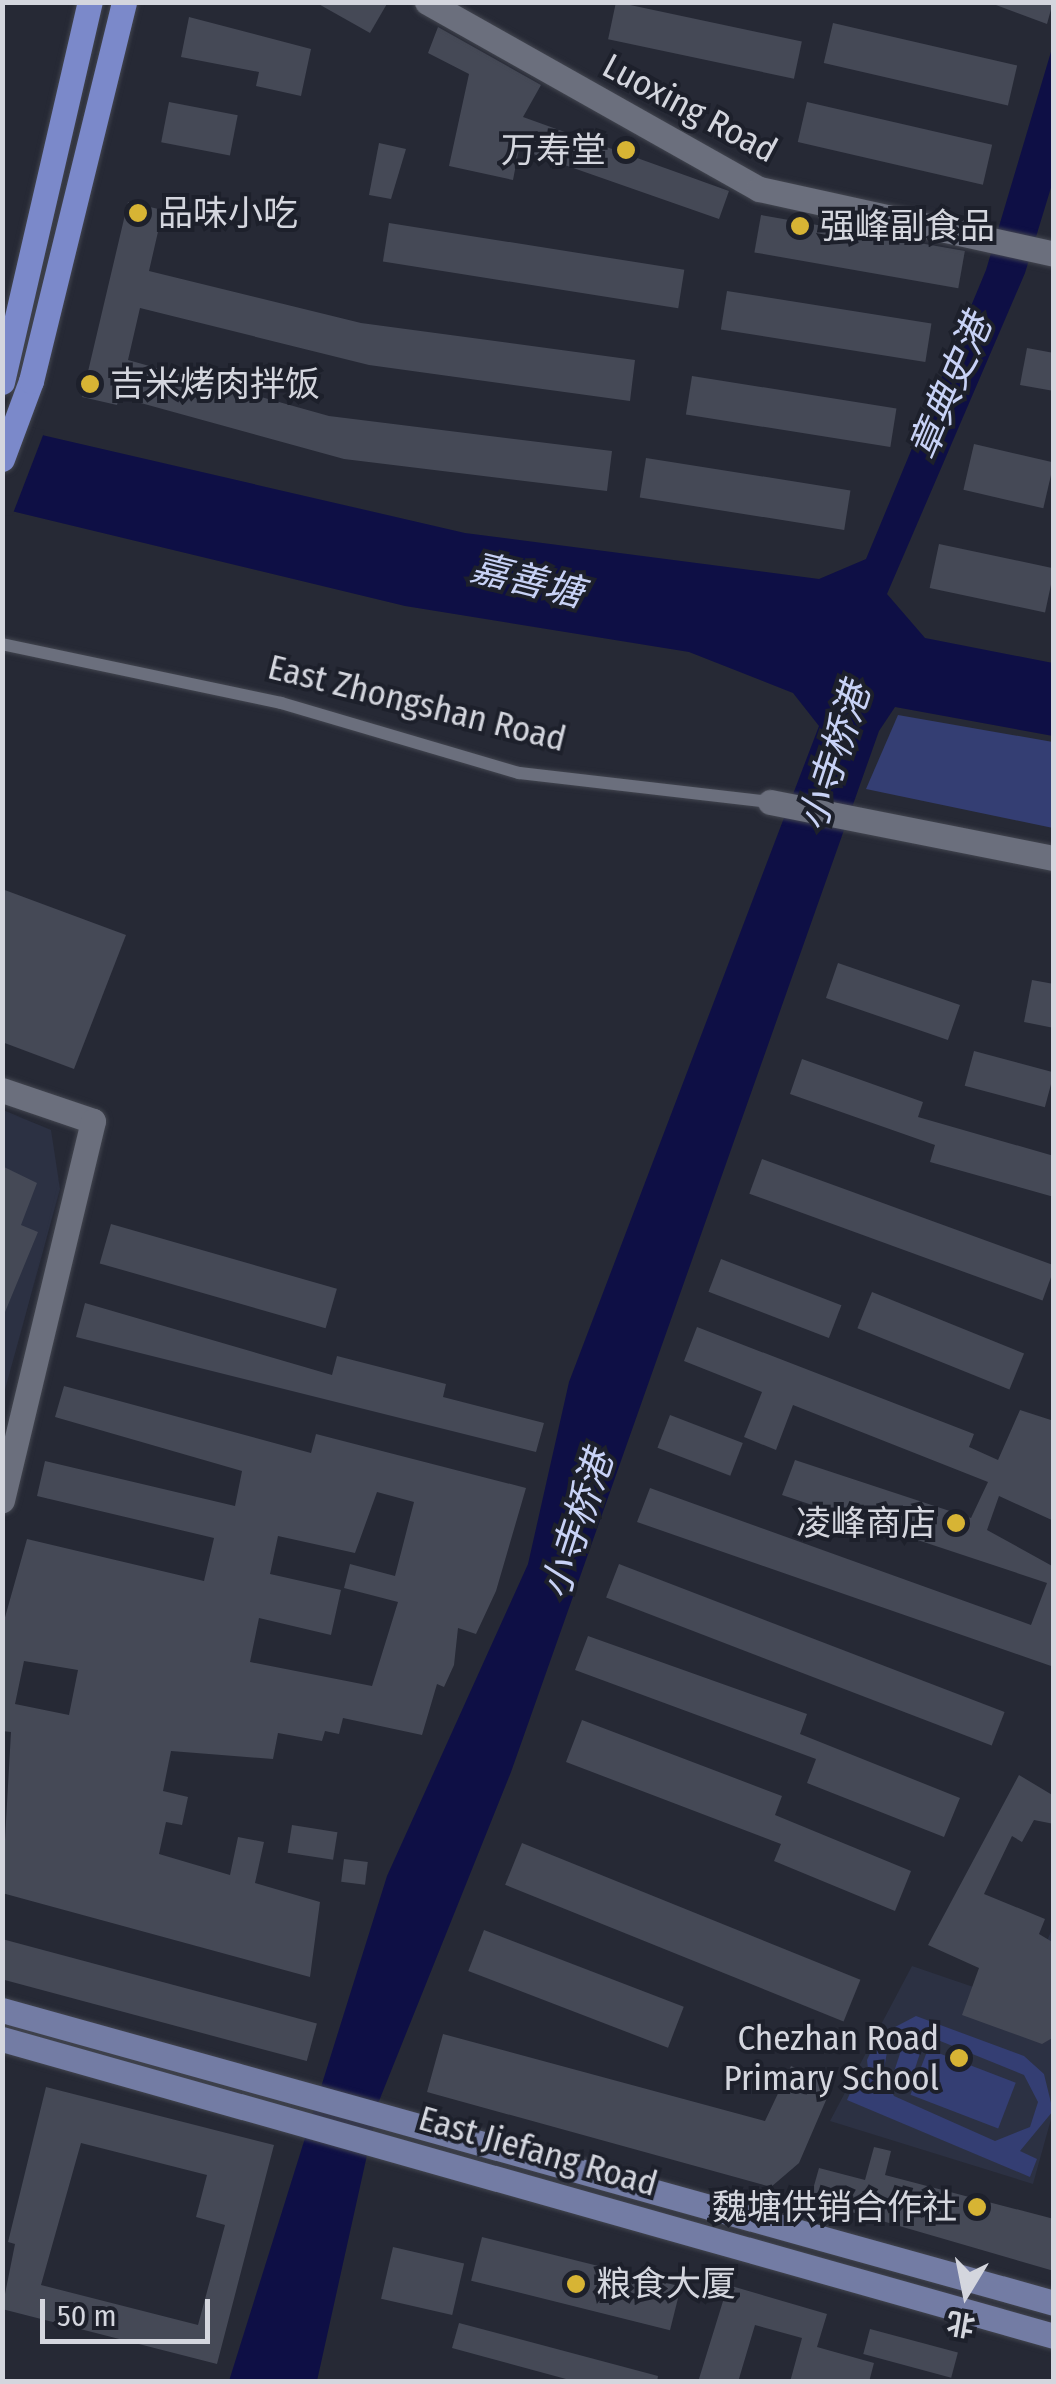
<!DOCTYPE html>
<meta charset="utf-8">
<style>
body{margin:0}
#map{position:relative;width:1056px;height:2384px;overflow:hidden;background:#262935;font-family:"Fira Sans Condensed","Noto Sans SC",sans-serif}
div>[style]{position:absolute}
.built>*{inset:0;background:#2c3143}
.green>*{inset:0;background:#343e73;transform-origin:0 0}
.water>*{inset:0;background:#0e0f45}
.pier>*{inset:0;background:#262935}
.building>*{inset:0;background:#454956;transform-origin:0 0}
.roads{filter:drop-shadow(0 0 2px #42454f) drop-shadow(0 0 2px #42454f)}
.service>*{height:12px;margin:-6px;padding:0 6px;transform-origin:6px;border-radius:6px;background:#6b6f7d}
.minor>*{height:25px;margin:-12.5px;padding:0 12.5px;transform-origin:12.5px;border-radius:12.5px;background:#6b6f7d}
.secondary>*{height:25px;margin:-12.5px;padding:0 12.5px;transform-origin:12.5px;border-radius:12.5px;background:#737ca4}
.primary>*{height:25px;margin:-12.5px;padding:0 12.5px;transform-origin:12.5px;border-radius:12.5px;background:#7b89ca}
.dots>*{width:28px;height:28px;translate:-50% -50%;box-sizing:border-box;border:5px solid #1d202b;border-radius:50%}
span{translate:-50% -50%;white-space:nowrap;text-align:center;line-height:1.15;-webkit-text-stroke:8px #1d202b;paint-order:stroke}
.street-label{font-size:35px;color:#d4d6de}
.poi-label{font-size:35px;color:#d4d6de}
.right{translate:-100% -50%;text-align:right}
.left{translate:0 -50%;text-align:left}
.water-label{font-size:38px;color:#c8d2f6;font-style:italic}
.frame{position:absolute;inset:0;border:5px solid #d4d6de;pointer-events:none}
.north{position:absolute;left:916px;top:2244px;width:100px;height:100px;-webkit-text-stroke:8px #1d202b;paint-order:stroke;rotate:190deg;font-size:28px;font-weight:700;line-height:40px;text-align:center;color:#d4d6de}
.north::after{content:'';display:block;margin:auto;width:35px;height:45px;background:#d4d6de;clip-path:polygon(50% 0,100% 100%,50% 72%,0 100%)}
.scale{position:absolute;left:40px;top:2299px;width:170px;height:45px;box-sizing:border-box;border:5px solid #d4d6de;border-top:0;padding-left:12px;font-size:30px;line-height:35px;white-space:nowrap;color:#d4d6de;-webkit-text-stroke:8px #1d202b;paint-order:stroke}
</style>
<div id="map">
<div class="built">
<i style="clip-path:polygon(3px 1110px,51px 1130px,60px 1189px,3px 1397px)"></i>
<i style="clip-path:polygon(1053px 1927px,1053px 2112px,1033px 2184px,830px 2121px,912px 1966px,1020px 2003px)"></i>
</div>
<div class="green">
<i style="clip-path:polygon(898px 715px,1053px 742px,1053px 828px,866px 789px)"></i>
<i style="clip-path:polygon(evenodd,916px 2016px,1024px 2056px,1044px 2074px,1053px 2111px,1020px 2151px,1037px 2159px,1030px 2177px,847px 2100px,855px 2082px,870px 2088px,867px 2060px,878px 2036px,916px 2016px,918px 2032px,1024px 2075px,1038px 2102px,1030px 2127px,995px 2141px,894px 2096px,883px 2075px,887px 2052px,918px 2032px)"></i>
<i style="left:904px;top:2041px;width:19px;height:43px;rotate:18deg"></i>
<i style="left:928px;top:2049px;width:94px;height:49px;rotate:21deg"></i>
</div>
<div class="water">
<i style="clip-path:polygon(1053px 45px,1053px 181px,1025px 273px,887px 594px,925px 638px,1053px 663px,1053px 736px,895px 707px,879px 731px,511px 1772px,379px 2101px,317px 2381px,229px 2381px,387px 1876px,528px 1564px,569px 1382px,819px 726px,793px 693px,689px 652px,405px 606px,3px 509px,3px 426px,465px 533px,819px 579px,866px 559px,986px 270px)"></i>
</div>
<div class="pier">
<i style="clip-path:polygon(2px 421px,45px 430px,12px 516px,2px 515px)"></i>
</div>
<div class="building">
<i style="clip-path:polygon(315px 2px,388px 2px,370px 33px)"></i>
<i style="left:616px;top:2px;width:190px;height:38px;rotate:12deg"></i>
<i style="clip-path:polygon(988px 2px,1053px 2px,1047px 24px)"></i>
<i style="clip-path:polygon(189px 17px,311px 49px,301px 96px,256px 86px,259px 72px,181px 57px)"></i>
<i style="left:833px;top:23px;width:189px;height:41px;rotate:13deg"></i>
<i style="clip-path:polygon(438px 27px,541px 85px,523px 117px,729px 191px,719px 219px,519px 149px,513px 180px,449px 166px,469px 74px,428px 53px)"></i>
<i style="left:169px;top:102px;width:70px;height:41px;rotate:11deg"></i>
<i style="left:807px;top:102px;width:190px;height:41px;rotate:13deg"></i>
<i style="clip-path:polygon(379px 143px,406px 149px,391px 199px,369px 195px)"></i>
<i style="clip-path:polygon(128px 202px,163px 210px,149px 271px,361px 323px,635px 360px,630px 401px,369px 365px,140px 308px,128px 360px,329px 416px,612px 451px,607px 491px,344px 459px,119px 397px,117px 405px,82px 397px)"></i>
<i style="left:761px;top:215px;width:207px;height:38px;rotate:10deg"></i>
<i style="left:389px;top:223px;width:299px;height:39px;rotate:9deg"></i>
<i style="left:727px;top:291px;width:207px;height:39px;rotate:9deg"></i>
<i style="clip-path:polygon(1027px 348px,1054px 353px,1054px 391px,1020px 385px)"></i>
<i style="left:692px;top:376px;width:207px;height:39px;rotate:9deg"></i>
<i style="left:974px;top:444px;width:82px;height:47px;rotate:13deg"></i>
<i style="left:646px;top:458px;width:207px;height:40px;rotate:9deg"></i>
<i style="left:939px;top:544px;width:118px;height:45px;rotate:12deg"></i>
<i style="clip-path:polygon(2px 889px,126px 935px,74px 1069px,2px 1042px)"></i>
<i style="left:838px;top:963px;width:129px;height:37px;rotate:19deg"></i>
<i style="clip-path:polygon(1032px 980px,1054px 984px,1054px 1028px,1024px 1022px)"></i>
<i style="left:974px;top:1051px;width:83px;height:36px;rotate:15deg"></i>
<i style="clip-path:polygon(802px 1059px,923px 1102px,918px 1117px,1054px 1156px,1054px 1197px,930px 1162px,935px 1145px,790px 1094px)"></i>
<i style="left:762px;top:1159px;width:312px;height:37px;rotate:20deg"></i>
<i style="clip-path:polygon(2px 1166px,37px 1183px,21px 1225px,38px 1232px,3px 1317px)"></i>
<i style="left:111px;top:1224px;width:235px;height:41px;rotate:16deg"></i>
<i style="left:721px;top:1259px;width:129px;height:35px;rotate:21deg"></i>
<i style="left:872px;top:1292px;width:164px;height:39px;rotate:22deg"></i>
<i style="clip-path:polygon(85px 1303px,332px 1375px,337px 1356px,446px 1384px,443px 1397px,544px 1423px,536px 1452px,76px 1337px)"></i>
<i style="clip-path:polygon(697px 1327px,974px 1434px,969px 1447px,998px 1460px,1020px 1410px,1054px 1421px,1054px 1521px,999px 1496px,987px 1530px,1054px 1567px,1054px 1667px,637px 1522px,650px 1488px,1031px 1625px,1047px 1583px,782px 1495px,795px 1460px,971px 1518px,988px 1482px,793px 1405px,776px 1450px,744px 1437px,762px 1392px,684px 1361px)"></i>
<i style="clip-path:polygon(evenodd,64px 1386px,311px 1453px,316px 1434px,526px 1488px,496px 1591px,476px 1634px,458px 1628px,454px 1665px,444px 1687px,437px 1684px,422px 1735px,343px 1718px,339px 1734px,325px 1731px,322px 1741px,278px 1733px,273px 1759px,171px 1751px,163px 1791px,188px 1797px,182px 1825px,166px 1822px,159px 1854px,230px 1875px,238px 1837px,264px 1842px,255px 1883px,320px 1902px,310px 1977px,2px 1893px,11px 1732px,2px 1731px,2px 1628px,27px 1539px,204px 1581px,214px 1538px,37px 1496px,45px 1461px,235px 1506px,242px 1471px,55px 1417px,64px 1386px,377px 1492px,414px 1502px,395px 1576px,350px 1564px,344px 1588px,398px 1602px,372px 1686px,250px 1662px,259px 1618px,331px 1635px,341px 1590px,270px 1574px,278px 1536px,355px 1553px,377px 1492px,64px 1386px,24px 1661px,78px 1670px,69px 1715px,15px 1704px,24px 1661px)"></i>
<i style="left:670px;top:1415px;width:78px;height:35px;rotate:21deg"></i>
<i style="left:619px;top:1564px;width:413px;height:36px;rotate:21deg"></i>
<i style="clip-path:polygon(588px 1636px,807px 1714px,800px 1734px,960px 1798px,944px 1837px,807px 1783px,816px 1759px,575px 1670px)"></i>
<i style="clip-path:polygon(582px 1720px,782px 1796px,775px 1815px,911px 1871px,895px 1911px,774px 1861px,781px 1844px,566px 1762px)"></i>
<i style="clip-path:polygon(1019px 1775px,1054px 1796px,1054px 1824px,1034px 1820px,1022px 1842px,1012px 1836px,984px 1894px,1045px 1919px,1039px 1934px,1054px 1943px,1054px 2037px,1042px 2044px,962px 2015px,979px 1968px,928px 1945px)"></i>
<i style="left:292px;top:1825px;width:46px;height:28px;rotate:9deg"></i>
<i style="left:522px;top:1843px;width:365px;height:45px;rotate:22deg"></i>
<i style="left:344px;top:1859px;width:24px;height:23px;rotate:7deg"></i>
<i style="left:484px;top:1930px;width:214px;height:44px;rotate:21deg"></i>
<i style="left:2px;top:1939px;width:326px;height:39px;rotate:15deg"></i>
<i style="clip-path:polygon(443px 2034px,765px 2121px,791px 2066px,833px 2084px,799px 2163px,771px 2187px,427px 2092px)"></i>
<i style="clip-path:polygon(evenodd,46px 2087px,274px 2145px,217px 2364px,2px 2309px,15px 2244px,8px 2242px,46px 2087px,81px 2143px,207px 2175px,196px 2217px,225px 2225px,198px 2325px,41px 2285px,81px 2143px)"></i>
<i style="clip-path:polygon(874px 2147px,891px 2151px,885px 2175px,1054px 2219px,1054px 2271px,810px 2200px,819px 2168px,865px 2180px)"></i>
<i style="left:482px;top:2237px;width:205px;height:45px;rotate:14deg"></i>
<i style="left:393px;top:2247px;width:73px;height:53px;rotate:13deg"></i>
<i style="clip-path:polygon(728px 2285px,827px 2314px,817px 2347px,874px 2363px,869px 2382px,790px 2382px,802px 2338px,755px 2325px,738px 2382px,698px 2382px)"></i>
<i style="clip-path:polygon(459px 2323px,658px 2376px,657px 2382px,577px 2382px,452px 2348px)"></i>
<i style="left:870px;top:2329px;width:91px;height:26px;rotate:15deg"></i>
</div>
<div class="roads">
<div class="service">
<i style="left:2px;top:644px;width:285px;rotate:11.9deg"></i>
<i style="left:281px;top:703px;width:248px;rotate:16.4deg"></i>
<i style="left:519px;top:773px;width:253px;rotate:6.6deg"></i>
</div>
<div class="minor">
<i style="left:427px;top:2px;width:381px;rotate:29.4deg"></i>
<i style="left:759px;top:189px;width:302px;rotate:12.4deg"></i>
<i style="left:770px;top:802px;width:289px;rotate:11.2deg"></i>
<i style="left:2px;top:1090px;width:96px;rotate:18.8deg"></i>
<i style="left:93px;top:1121px;width:390px;rotate:103.5deg"></i>
</div>
<div class="secondary">
<i style="left:2px;top:2010px;width:1092px;rotate:15.56deg"></i>
<i style="left:2px;top:2039px;width:1093px;rotate:15.77deg"></i>
</div>
<div class="primary">
<i style="left:2px;top:382px;width:390px;rotate:-77deg"></i>
<i style="left:2px;top:459px;width:83px;rotate:-69.6deg"></i>
<i style="left:31px;top:381px;width:390px;rotate:-76.2deg"></i>
</div>
</div>
<div class="dots">
<i style="left:626px;top:150px;background:#d7b434"></i>
<i style="left:138px;top:213px;background:#d7b434"></i>
<i style="left:800px;top:226px;background:#d7b434"></i>
<i style="left:90px;top:384px;background:#d7b434"></i>
<i style="left:956px;top:1523px;background:#d7b434"></i>
<i style="left:959px;top:2058px;background:#d7b434"></i>
<i style="left:977px;top:2207px;background:#d7b434"></i>
<i style="left:576px;top:2284px;background:#d7b434"></i>
</div>
<div class="street-label">
<span style="left:690px;top:108px;rotate:28deg">Luoxing Road</span>
<span style="left:417px;top:703px;rotate:14deg">East Zhongshan Road</span>
<span style="left:538px;top:2151px;rotate:16deg">East Jiefang Road</span>
</div>
<div class="poi-label">
<span class="right" style="left:606px;top:150px">万寿堂</span>
<span class="left" style="left:158px;top:213px">品味小吃</span>
<span class="left" style="left:820px;top:226px">强峰副食品</span>
<span class="left" style="left:110px;top:384px">吉米烤肉拌饭</span>
<span class="right" style="left:936px;top:1523px">凌峰商店</span>
<span class="right" style="left:939px;top:2058px">Chezhan Road<br>Primary School</span>
<span class="right" style="left:957px;top:2207px">魏塘供销合作社</span>
<span class="left" style="left:596px;top:2284px">粮食大厦</span>
</div>
<div class="water-label">
<span style="left:951px;top:387px;rotate:-67deg">章典史港</span>
<span style="left:527px;top:581px;rotate:14deg">嘉善塘</span>
<span style="left:835px;top:757px;rotate:-72deg">小寺桥港</span>
<span style="left:578px;top:1525px;rotate:-72deg">小寺桥港</span>
</div>
<div class="frame"></div>
<div class="north">北</div>
<div class="scale">50 m</div>
</div>
